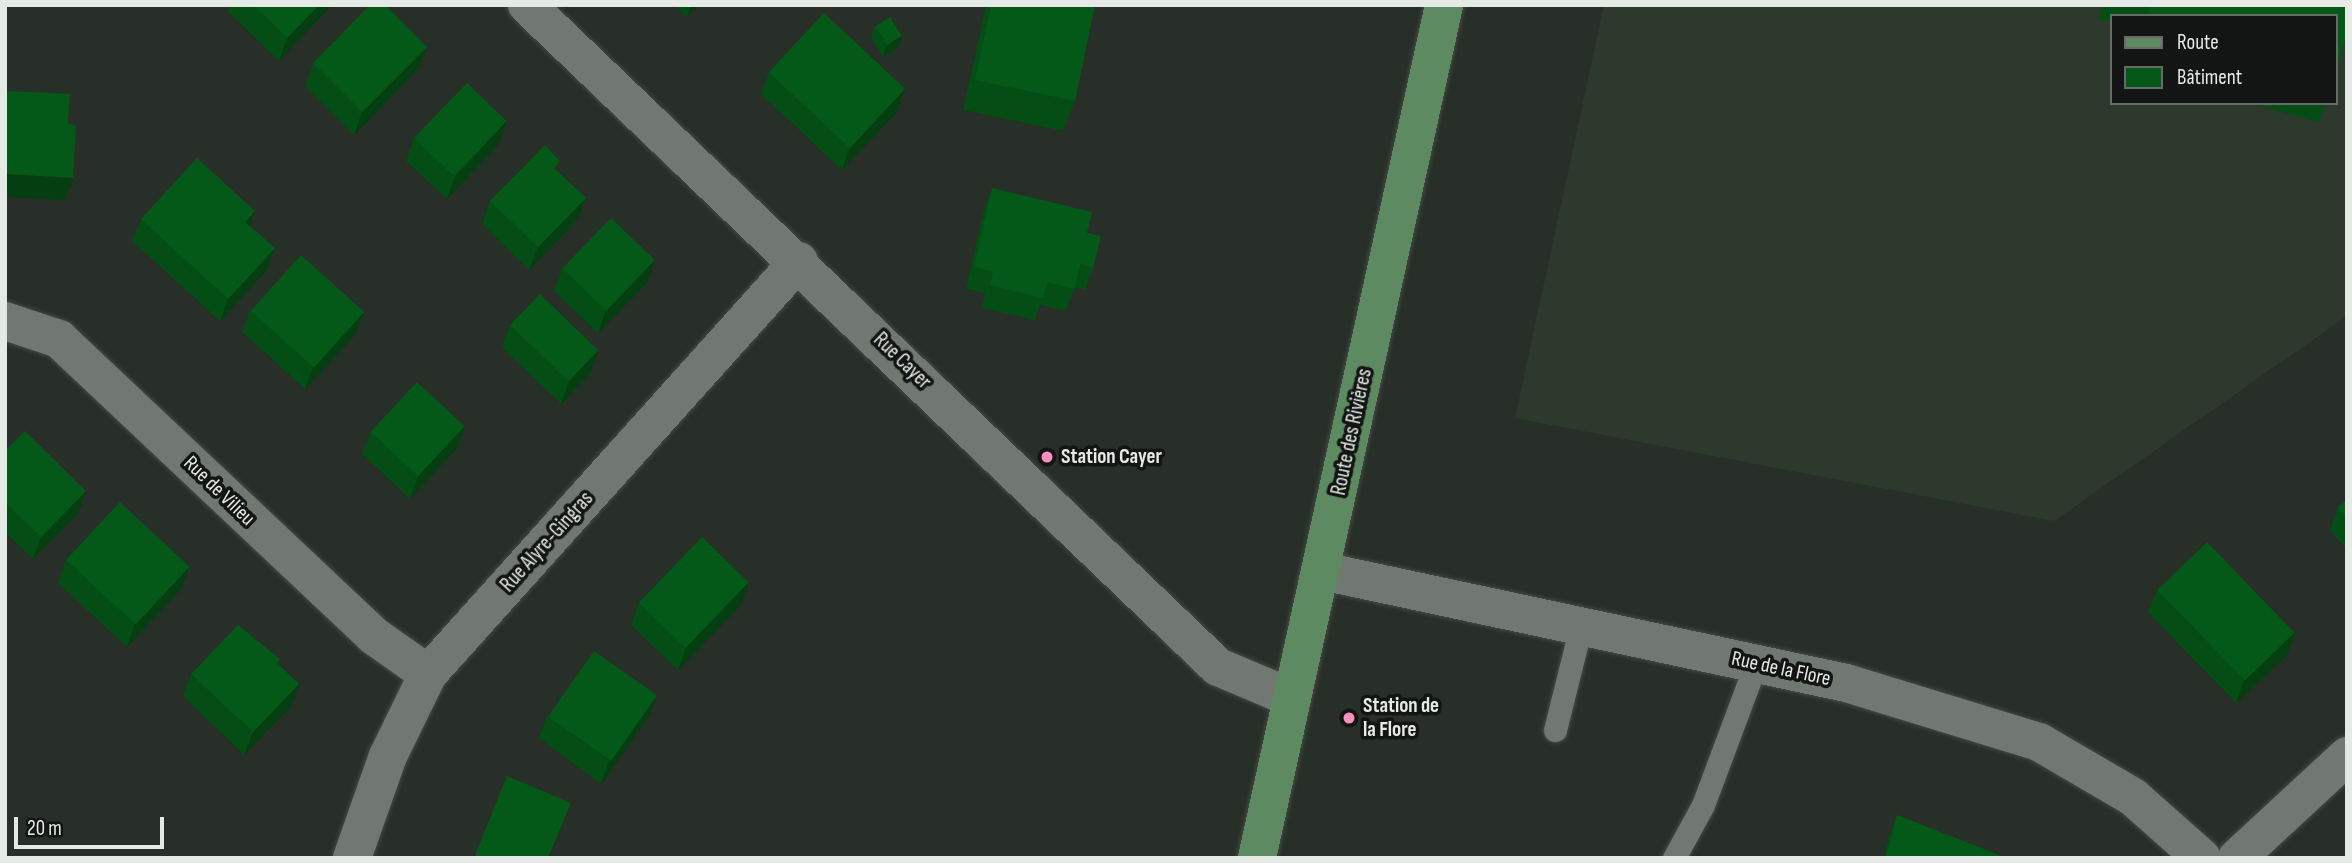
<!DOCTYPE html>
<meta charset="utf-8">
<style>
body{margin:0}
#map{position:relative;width:2352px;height:863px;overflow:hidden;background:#282e28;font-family:"Sofia Sans Condensed",sans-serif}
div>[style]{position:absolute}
.built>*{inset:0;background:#2e392e}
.roads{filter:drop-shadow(0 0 2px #434944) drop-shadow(0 0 2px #434944)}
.lane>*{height:23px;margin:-11.5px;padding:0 11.5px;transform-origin:11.5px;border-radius:11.5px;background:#717871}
.street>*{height:38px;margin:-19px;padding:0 19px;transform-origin:19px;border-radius:19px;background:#717871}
.primary>*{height:38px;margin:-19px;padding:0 19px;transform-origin:19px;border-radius:19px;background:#5d8a60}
.wall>*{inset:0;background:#044d15}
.shaded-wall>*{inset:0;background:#043e11}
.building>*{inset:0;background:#055918;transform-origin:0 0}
.dots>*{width:19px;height:19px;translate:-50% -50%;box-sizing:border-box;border:4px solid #121513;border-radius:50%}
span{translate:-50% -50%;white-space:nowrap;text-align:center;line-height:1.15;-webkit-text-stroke:7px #121513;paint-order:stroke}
.street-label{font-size:21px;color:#e6eae6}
.poi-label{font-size:21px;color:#e6eae6;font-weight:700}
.left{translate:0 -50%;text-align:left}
.frame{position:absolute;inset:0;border:7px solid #e6eae6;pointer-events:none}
.legend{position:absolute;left:2110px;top:14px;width:228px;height:91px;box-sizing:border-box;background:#121513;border:2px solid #676a67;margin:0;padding:9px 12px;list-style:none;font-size:21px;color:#e6eae6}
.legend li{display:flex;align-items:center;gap:14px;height:35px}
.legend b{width:35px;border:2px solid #676a67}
.scale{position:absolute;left:14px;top:817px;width:150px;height:32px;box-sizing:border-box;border:4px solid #e6eae6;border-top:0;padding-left:9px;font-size:21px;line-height:24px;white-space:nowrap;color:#e6eae6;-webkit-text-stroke:5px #121513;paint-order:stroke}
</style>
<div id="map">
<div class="built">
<i style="clip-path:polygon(evenodd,1604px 5px,2347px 5px,2347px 316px,2054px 521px,1515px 418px,1604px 5px,2112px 16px,2336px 16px,2336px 103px,2112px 103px,2112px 16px)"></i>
</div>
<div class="roads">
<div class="lane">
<i style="left:1555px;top:730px;width:107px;rotate:-76deg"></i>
<i style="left:1674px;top:858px;width:60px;rotate:-61.3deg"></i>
<i style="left:1703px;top:805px;width:152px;rotate:-69.5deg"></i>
</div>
<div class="street">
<i style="left:527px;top:5px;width:957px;rotate:43.77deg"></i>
<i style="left:1218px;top:667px;width:77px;rotate:22.9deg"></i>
<i style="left:5px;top:321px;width:57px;rotate:18.4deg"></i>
<i style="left:59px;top:339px;width:433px;rotate:43.3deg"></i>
<i style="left:374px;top:636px;width:66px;rotate:35.1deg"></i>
<i style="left:1322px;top:571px;width:536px;rotate:12.06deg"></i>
<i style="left:1846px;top:683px;width:202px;rotate:17deg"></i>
<i style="left:2039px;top:742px;width:109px;rotate:30.3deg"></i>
<i style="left:2133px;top:797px;width:92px;rotate:41.5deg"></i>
<i style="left:352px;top:858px;width:108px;rotate:-70.6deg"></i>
<i style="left:388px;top:756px;width:91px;rotate:-64deg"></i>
<i style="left:428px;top:674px;width:555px;rotate:-48.07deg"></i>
<i style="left:2237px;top:858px;width:150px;rotate:-42.8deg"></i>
</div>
<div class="primary">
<i style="left:1257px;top:858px;width:873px;rotate:-77.63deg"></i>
</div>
</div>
<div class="wall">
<i style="clip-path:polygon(231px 5px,332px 5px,279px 61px,228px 12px)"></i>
<i style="clip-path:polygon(675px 5px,698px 5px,687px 17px)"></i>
<i style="clip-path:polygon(986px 5px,1095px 5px,1075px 101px,1063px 131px,963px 110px)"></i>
<i style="clip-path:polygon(2102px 5px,2347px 5px,2336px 16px,2112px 16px,2112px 22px,2099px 19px)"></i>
<i style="clip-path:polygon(875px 26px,898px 48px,883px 57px,871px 38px)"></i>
<i style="clip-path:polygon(427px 47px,418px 69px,354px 135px,305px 86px,313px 63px)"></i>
<i style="clip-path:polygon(769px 72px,897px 112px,842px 170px,761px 94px)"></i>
<i style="clip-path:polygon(2248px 103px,2326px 103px,2319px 122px)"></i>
<i style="clip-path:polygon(414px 138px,499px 144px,447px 199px,406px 161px)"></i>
<i style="clip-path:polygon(557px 170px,586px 198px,577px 220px,529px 270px,482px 224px,490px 201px)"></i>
<i style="clip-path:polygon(992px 188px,1087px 233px,1093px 268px,1085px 290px,1075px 287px,1066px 311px,1040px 305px,1035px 320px,981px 308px,985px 293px,966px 289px,984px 210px)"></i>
<i style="clip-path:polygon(255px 211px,250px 226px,275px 248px,266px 271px,220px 321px,132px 241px,141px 219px)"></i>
<i style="clip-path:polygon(562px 268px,647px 283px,598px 333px,554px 291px)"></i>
<i style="clip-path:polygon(250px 310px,364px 312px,355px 335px,305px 389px,242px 332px)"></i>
<i style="clip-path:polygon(510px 325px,591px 373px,561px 404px,502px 347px)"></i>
<i style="clip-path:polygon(465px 426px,457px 448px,410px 499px,362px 454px,371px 432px)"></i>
<i style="clip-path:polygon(5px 451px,78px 514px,33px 559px,5px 532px)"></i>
<i style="clip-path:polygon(2347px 500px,2347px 550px,2330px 530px,2338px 507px)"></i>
<i style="clip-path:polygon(66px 560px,181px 589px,127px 647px,58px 583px)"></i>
<i style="clip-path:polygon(2157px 590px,2295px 632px,2287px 655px,2236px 703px,2148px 612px)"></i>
<i style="clip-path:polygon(639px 602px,741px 605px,678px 670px,631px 625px)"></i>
<i style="clip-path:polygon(278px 664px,299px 684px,291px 706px,244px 755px,183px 696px,191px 674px)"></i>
<i style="clip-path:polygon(547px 716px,648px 718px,601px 784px,539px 738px)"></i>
<i style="clip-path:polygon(1897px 815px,2007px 858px,1884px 858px,1889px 837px)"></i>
</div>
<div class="shaded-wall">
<i style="clip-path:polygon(319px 5px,332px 5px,279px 61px,287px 38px)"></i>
<i style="clip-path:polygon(691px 5px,698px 5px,687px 17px)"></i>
<i style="clip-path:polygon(902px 36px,898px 48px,883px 57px,887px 45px)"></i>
<i style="clip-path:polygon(427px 47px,418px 69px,354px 135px,362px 112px)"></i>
<i style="clip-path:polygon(905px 89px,897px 112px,842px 170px,850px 147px)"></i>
<i style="clip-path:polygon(507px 121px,499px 144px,447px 199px,455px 177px)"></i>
<i style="clip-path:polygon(7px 174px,73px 178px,65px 200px,5px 197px,5px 179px)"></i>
<i style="clip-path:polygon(586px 198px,577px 220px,529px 270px,538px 247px)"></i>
<i style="clip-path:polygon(255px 211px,247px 234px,245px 222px)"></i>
<i style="clip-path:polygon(275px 248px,266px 271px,220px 321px,228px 299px)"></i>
<i style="clip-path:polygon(655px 260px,647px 283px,598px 333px,606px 310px)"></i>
<i style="clip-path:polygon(364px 312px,355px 335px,305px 389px,313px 367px)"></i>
<i style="clip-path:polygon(599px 350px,591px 373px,561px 404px,569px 381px)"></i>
<i style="clip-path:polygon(465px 426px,457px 448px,410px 499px,418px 476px)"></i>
<i style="clip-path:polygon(86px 491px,78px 514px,33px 559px,41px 537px)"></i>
<i style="clip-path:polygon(189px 567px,181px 589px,127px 647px,135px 624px)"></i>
<i style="clip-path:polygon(749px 582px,741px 605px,678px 670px,686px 648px)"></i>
<i style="clip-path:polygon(2295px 632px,2287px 655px,2236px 703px,2244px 680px)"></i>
<i style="clip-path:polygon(299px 684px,291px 706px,244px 755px,253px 732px)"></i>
<i style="clip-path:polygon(657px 695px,648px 718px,601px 784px,609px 761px)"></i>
<i style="clip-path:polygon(571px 803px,562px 826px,549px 858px,548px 858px)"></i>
</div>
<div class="building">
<i style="clip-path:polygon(253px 5px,319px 5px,287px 38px)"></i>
<i style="clip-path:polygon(370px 5px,385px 5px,427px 47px,362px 112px,313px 63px)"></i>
<i style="clip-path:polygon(991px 5px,1095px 5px,1075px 101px,975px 80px)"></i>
<i style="clip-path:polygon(2151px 5px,2347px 5px,2347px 32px,2336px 72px,2336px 16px,2148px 16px)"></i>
<i style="left:824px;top:13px;width:111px;height:81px;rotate:43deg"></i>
<i style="left:890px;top:17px;width:22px;height:17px;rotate:58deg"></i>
<i style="left:467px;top:83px;width:55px;height:76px;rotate:44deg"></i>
<i style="clip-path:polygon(5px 91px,70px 94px,68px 123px,76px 126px,73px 178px,7px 174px,5px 173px)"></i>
<i style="clip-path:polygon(545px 145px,560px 161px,554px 168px,586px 198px,538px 247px,490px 201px)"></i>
<i style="clip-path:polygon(197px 158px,255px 211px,245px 222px,275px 248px,228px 299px,141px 219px)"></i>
<i style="clip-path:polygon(992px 188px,1092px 212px,1087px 233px,1101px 236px,1093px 268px,1080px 264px,1075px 289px,1047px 282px,1043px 298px,990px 285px,993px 271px,974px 267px)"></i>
<i style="left:611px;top:218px;width:61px;height:70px;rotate:44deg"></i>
<i style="left:301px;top:255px;width:85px;height:75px;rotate:42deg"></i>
<i style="left:540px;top:294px;width:81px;height:43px;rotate:44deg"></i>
<i style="left:417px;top:382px;width:65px;height:68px;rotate:43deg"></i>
<i style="clip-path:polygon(25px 431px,86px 491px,41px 537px,5px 502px,5px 451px)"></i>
<i style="clip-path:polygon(2347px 500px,2347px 518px,2338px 507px)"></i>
<i style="left:120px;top:502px;width:95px;height:79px;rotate:43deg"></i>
<i style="left:702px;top:537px;width:65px;height:91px;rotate:44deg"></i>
<i style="left:2207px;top:542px;width:126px;height:69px;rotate:46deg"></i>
<i style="clip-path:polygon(238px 625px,280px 659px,277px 663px,299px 684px,253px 732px,191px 674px)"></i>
<i style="left:594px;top:651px;width:77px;height:80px;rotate:35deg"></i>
<i style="clip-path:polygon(507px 776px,571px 803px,548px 858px,474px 858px)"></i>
<i style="clip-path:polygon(1897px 815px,2007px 858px,1886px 858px)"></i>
</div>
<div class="dots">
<i style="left:1047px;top:457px;background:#fe8ebb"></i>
<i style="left:1349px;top:718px;background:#fe8ebb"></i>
</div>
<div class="street-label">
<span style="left:902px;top:361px;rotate:44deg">Rue Cayer</span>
<span style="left:1352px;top:432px;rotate:-78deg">Route des Rivières</span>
<span style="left:219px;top:491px;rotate:44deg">Rue de Vilieu</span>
<span style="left:547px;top:542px;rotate:-48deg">Rue Alyre-Gingras</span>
<span style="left:1781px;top:669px;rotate:12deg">Rue de la Flore</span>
</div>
<div class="poi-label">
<span class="left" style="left:1061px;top:457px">Station Cayer</span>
<span class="left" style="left:1363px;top:718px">Station de<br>la Flore</span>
</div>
<div class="frame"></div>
<ul class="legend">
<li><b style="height:9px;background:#5d8a60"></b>Route</li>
<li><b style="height:19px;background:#055918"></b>Bâtiment</li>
</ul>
<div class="scale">20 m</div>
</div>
